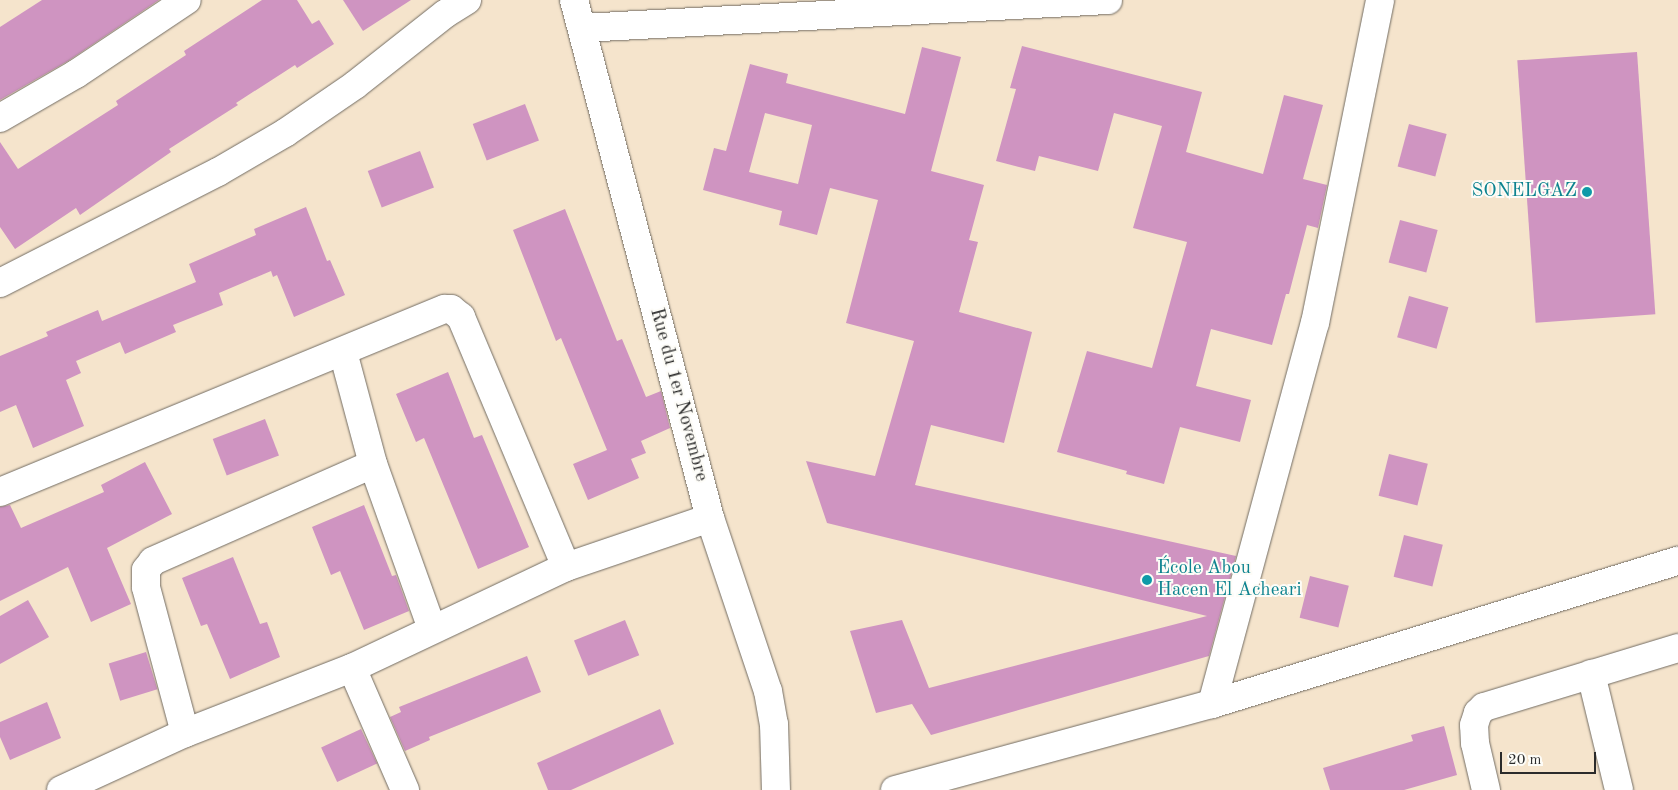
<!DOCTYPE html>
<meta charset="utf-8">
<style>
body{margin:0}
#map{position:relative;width:1678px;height:790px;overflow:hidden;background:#f5e4cc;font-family:"Old Standard TT",serif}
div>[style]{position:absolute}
.building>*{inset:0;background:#cf94c1;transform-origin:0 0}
.roads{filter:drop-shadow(0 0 1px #726c63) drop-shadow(0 0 1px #726c63)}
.minor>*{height:28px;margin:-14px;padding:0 14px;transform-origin:14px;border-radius:14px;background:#fff}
.dots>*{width:14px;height:14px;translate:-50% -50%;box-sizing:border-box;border:2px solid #fdfcf7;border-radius:50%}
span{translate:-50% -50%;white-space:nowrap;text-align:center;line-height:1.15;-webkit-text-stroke:4px #fdfcf7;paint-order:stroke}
.culture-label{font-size:19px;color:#0d838f}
.right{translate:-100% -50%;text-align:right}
.left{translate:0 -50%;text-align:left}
.street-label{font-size:19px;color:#2b2b2b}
.scale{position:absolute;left:1500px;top:752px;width:96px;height:22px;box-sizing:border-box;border:2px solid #2b2b2b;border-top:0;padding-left:6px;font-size:15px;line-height:18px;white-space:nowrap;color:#2b2b2b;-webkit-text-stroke:4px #fdfcf7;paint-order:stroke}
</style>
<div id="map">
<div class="building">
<i style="clip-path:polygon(42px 0,159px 0,68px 61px,0 100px,0 27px)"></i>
<i style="clip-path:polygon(262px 0,297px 0,312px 24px,319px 20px,334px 44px,297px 68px,295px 65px,236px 103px,238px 105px,169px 149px,171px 152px,80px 215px,76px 208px,15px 249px,0 227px,0 142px,18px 169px,118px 105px,116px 101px,186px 55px,184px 51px)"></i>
<i style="clip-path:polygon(343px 0,411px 0,363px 31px)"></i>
<i style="clip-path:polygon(1022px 46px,1202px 92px,1186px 152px,1263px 174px,1284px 95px,1323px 105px,1303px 179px,1327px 185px,1318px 228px,1307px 225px,1289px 294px,1286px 294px,1272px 345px,1211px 329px,1196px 386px,1251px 400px,1240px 442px,1180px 427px,1164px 484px,1126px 474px,1127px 471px,1057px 452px,1087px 351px,1152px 368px,1187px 242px,1133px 228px,1162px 126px,1114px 113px,1098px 171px,1039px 156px,1035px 171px,996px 161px,1016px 89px,1010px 88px)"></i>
<i style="clip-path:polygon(evenodd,922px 47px,961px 57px,931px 171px,984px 185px,969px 240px,978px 242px,959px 312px,1032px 332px,1004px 443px,931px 425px,915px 485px,1236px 556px,1209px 656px,931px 735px,912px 704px,876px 713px,850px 631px,902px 620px,929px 688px,1207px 616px,827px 523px,806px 461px,875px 476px,914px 341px,846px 323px,878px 200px,830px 188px,817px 235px,779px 225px,782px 211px,703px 190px,714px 148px,726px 151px,750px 64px,788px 74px,786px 83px,905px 114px,922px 47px,765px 113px,812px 125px,798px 184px,749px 172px,765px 113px)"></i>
<i style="left:1637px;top:52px;width:263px;height:120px;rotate:86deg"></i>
<i style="left:525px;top:104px;width:39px;height:56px;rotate:69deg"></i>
<i style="left:1409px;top:124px;width:39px;height:44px;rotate:15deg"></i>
<i style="left:420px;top:151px;width:39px;height:56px;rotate:69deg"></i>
<i style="clip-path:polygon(306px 207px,327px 261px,330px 260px,345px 295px,294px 317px,277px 275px,273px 277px,271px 271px,219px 293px,223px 305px,173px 325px,176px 332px,125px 354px,120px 342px,76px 361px,81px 373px,66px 380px,84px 426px,33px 448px,16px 405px,0 412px,0 356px,48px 336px,46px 332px,98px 310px,102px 321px,196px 282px,189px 264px,256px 235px,254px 229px)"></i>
<i style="clip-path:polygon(565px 209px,617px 341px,622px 339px,646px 397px,661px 391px,670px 428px,641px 441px,646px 453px,631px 459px,639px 478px,588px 500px,573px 464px,607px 450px,561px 338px,556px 341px,513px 230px)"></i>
<i style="left:1400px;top:220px;width:39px;height:44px;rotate:15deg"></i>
<i style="left:1409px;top:296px;width:41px;height:43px;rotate:16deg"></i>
<i style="clip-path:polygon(448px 372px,474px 438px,482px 435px,529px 547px,478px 569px,424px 438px,416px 442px,396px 394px)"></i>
<i style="left:265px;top:419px;width:39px;height:56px;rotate:69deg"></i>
<i style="left:1389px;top:454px;width:40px;height:43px;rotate:14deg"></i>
<i style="clip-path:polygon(145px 462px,172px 514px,107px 548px,131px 604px,91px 622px,68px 567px,0 601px,0 507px,10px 505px,21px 528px,104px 492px,101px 485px)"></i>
<i style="clip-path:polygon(364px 505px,392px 576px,396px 575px,409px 611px,364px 630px,340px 571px,331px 575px,312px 527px)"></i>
<i style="left:1404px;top:535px;width:40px;height:43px;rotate:14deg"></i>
<i style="clip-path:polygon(233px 557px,260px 624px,267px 622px,280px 657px,230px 679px,207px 624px,201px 626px,182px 578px)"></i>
<i style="left:1310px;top:576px;width:40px;height:43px;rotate:14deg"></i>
<i style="clip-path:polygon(28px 600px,49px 637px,0 664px,0 616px)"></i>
<i style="left:625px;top:620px;width:38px;height:55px;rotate:68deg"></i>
<i style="left:146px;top:652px;width:39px;height:39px;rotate:73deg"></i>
<i style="clip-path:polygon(527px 656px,541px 692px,429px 737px,430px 740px,405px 751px,390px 717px,401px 712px,399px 707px)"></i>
<i style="clip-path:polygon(47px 702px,61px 738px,10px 760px,0 737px,0 722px)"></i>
<i style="clip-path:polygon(660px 709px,674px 744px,571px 790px,548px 790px,537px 763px)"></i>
<i style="clip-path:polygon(1444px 726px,1457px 775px,1404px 790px,1330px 790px,1323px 768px,1413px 741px,1411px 735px)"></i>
<i style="left:361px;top:729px;width:38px;height:44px;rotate:65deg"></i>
</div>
<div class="roads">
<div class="minor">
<i style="left:574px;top:0;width:536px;rotate:75.29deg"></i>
<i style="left:710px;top:518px;width:182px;rotate:71.5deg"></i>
<i style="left:768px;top:691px;width:34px;rotate:80deg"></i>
<i style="left:774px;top:724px;width:66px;rotate:88.3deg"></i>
<i style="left:582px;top:28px;width:527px;rotate:-3.05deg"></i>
<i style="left:0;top:118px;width:88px;rotate:-30.1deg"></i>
<i style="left:76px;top:74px;width:133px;rotate:-33.7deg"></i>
<i style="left:0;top:283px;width:245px;rotate:-27deg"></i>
<i style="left:218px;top:172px;width:78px;rotate:-30.2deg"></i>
<i style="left:285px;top:133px;width:85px;rotate:-34.4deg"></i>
<i style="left:355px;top:85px;width:115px;rotate:-38.3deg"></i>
<i style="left:445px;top:14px;width:26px;rotate:-32deg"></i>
<i style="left:343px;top:352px;width:116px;rotate:75deg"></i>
<i style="left:373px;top:464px;width:175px;rotate:70.3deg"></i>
<i style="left:0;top:492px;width:481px;rotate:-22.4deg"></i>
<i style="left:445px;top:309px;width:6px"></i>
<i style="left:451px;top:309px;width:13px;rotate:39deg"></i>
<i style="left:461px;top:317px;width:271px;rotate:67.2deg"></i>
<i style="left:352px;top:668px;width:133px;rotate:66.5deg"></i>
<i style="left:1591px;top:674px;width:119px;rotate:76.4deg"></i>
<i style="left:1212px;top:704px;width:395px;rotate:-74.9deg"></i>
<i style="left:1315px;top:323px;width:329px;rotate:-78.6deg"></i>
<i style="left:185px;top:733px;width:151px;rotate:-105deg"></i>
<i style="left:146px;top:587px;width:17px;rotate:-90deg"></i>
<i style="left:146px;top:570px;width:11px;rotate:-52deg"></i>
<i style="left:153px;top:561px;width:240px;rotate:-23.8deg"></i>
<i style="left:61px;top:790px;width:136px;rotate:-24.7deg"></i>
<i style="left:185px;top:733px;width:179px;rotate:-21.3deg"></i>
<i style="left:352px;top:668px;width:237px;rotate:-25.3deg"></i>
<i style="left:566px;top:567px;width:152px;rotate:-18.8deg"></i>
<i style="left:895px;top:790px;width:328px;rotate:-15.2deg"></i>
<i style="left:1212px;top:704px;width:487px;rotate:-17.1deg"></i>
<i style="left:1486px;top:790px;width:48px;rotate:-103.2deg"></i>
<i style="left:1475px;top:743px;width:18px;rotate:-93deg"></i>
<i style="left:1474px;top:725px;width:13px;rotate:-72deg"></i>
<i style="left:1478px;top:713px;width:8px;rotate:-45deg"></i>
<i style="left:1484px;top:707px;width:203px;rotate:-16.9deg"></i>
</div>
</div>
<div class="dots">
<i style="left:1587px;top:192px;background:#0f9aa8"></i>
<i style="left:1147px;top:580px;background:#0f9aa8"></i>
</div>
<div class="culture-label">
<span class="right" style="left:1577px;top:192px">SONELGAZ</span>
<span class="left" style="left:1157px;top:580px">École Abou<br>Hacen El Acheari</span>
</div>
<div class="street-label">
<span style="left:678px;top:395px;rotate:75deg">Rue du 1er Novembre</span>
</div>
<div class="scale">20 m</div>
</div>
